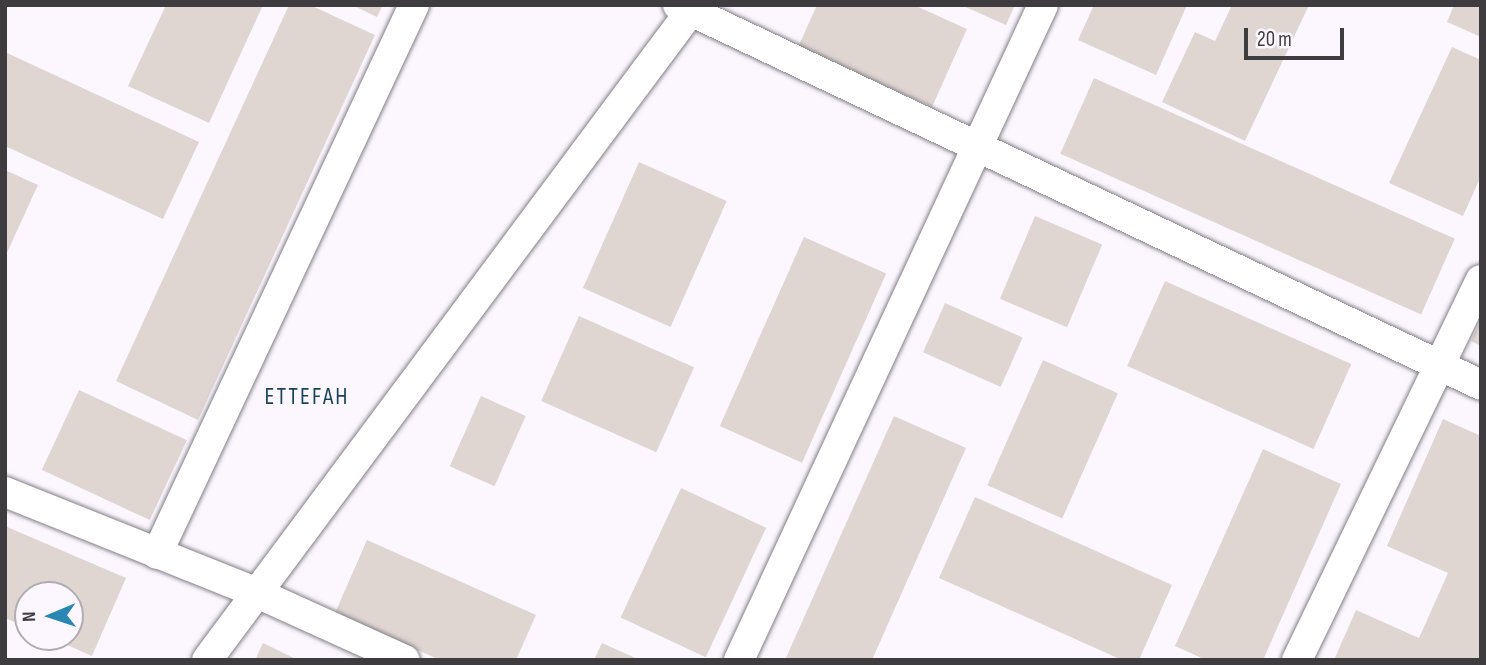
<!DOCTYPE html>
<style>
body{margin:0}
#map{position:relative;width:1486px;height:665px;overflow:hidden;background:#fcf7ff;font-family:"Sofia Sans Condensed",sans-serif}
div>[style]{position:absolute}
.building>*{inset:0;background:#dfd6d2;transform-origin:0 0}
.roads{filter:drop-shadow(0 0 2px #837f86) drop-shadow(0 0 2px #837f86)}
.minor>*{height:30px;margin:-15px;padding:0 15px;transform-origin:15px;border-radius:15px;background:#fff}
span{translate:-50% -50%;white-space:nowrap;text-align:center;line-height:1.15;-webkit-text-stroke:7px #fcf7ff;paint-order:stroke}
.neighbourhood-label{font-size:24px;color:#194459;letter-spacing:2px}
.frame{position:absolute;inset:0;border:7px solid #3e3c3f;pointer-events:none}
.north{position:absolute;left:14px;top:581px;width:70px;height:70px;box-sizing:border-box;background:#fcf7ff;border:2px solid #b0acb2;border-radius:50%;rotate:268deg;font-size:19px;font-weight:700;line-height:28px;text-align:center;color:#3e3c3f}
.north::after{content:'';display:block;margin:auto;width:24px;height:32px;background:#2a87b4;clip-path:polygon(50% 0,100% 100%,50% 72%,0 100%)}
.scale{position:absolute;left:1244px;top:28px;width:100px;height:32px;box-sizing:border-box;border:4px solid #3e3c3f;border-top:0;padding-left:9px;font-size:21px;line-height:24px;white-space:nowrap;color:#3e3c3f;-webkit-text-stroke:5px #fcf7ff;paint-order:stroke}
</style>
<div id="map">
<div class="building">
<i style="clip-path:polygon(166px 5px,263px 5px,209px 123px,128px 86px)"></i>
<i style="clip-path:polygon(289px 5px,310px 5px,375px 35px,198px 420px,116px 381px)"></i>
<i style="clip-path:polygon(352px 5px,383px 5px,377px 17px)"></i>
<i style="clip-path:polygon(817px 5px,914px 5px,967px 29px,932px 107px,798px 47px)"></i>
<i style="clip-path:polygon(961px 5px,1015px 5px,1006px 25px)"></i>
<i style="clip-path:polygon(1094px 5px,1187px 5px,1156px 75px,1078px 40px)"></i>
<i style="clip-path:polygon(1232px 5px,1309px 5px,1245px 141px,1162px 102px,1195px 32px,1215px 41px)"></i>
<i style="clip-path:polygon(1454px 5px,1481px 5px,1481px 37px,1447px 22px)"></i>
<i style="clip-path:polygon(1452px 47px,1481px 60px,1481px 176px,1463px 216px,1389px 183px)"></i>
<i style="clip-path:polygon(5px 52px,199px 142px,163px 219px,5px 146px)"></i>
<i style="left:1094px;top:78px;width:395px;height:83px;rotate:24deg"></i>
<i style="left:639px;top:162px;width:96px;height:138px;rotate:24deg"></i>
<i style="clip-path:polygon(5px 170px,38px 185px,5px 257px)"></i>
<i style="left:1035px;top:216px;width:73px;height:90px;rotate:23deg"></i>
<i style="left:804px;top:237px;width:90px;height:207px;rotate:24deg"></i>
<i style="left:1165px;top:281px;width:204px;height:93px;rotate:24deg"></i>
<i style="left:945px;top:303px;width:85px;height:54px;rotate:24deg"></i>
<i style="left:579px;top:316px;width:126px;height:93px;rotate:24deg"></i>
<i style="clip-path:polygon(1481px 319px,1481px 346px,1471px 341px)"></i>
<i style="left:1043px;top:360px;width:82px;height:137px;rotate:24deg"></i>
<i style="left:79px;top:390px;width:119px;height:88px;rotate:25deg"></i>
<i style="left:481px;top:396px;width:49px;height:77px;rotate:24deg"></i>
<i style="clip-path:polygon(894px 416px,966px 448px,872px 660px,785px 660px)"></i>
<i style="clip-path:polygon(1443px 419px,1481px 436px,1479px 660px,1334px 660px,1356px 610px,1419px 638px,1448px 573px,1387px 546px)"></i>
<i style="clip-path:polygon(1263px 449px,1341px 484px,1263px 660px,1206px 660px,1175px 646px)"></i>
<i style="left:681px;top:488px;width:94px;height:143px;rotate:25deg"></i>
<i style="clip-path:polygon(975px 497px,1172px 585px,1139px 660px,1122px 660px,939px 578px)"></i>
<i style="clip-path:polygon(5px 526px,126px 578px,92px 656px,49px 637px,70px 637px,70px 595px,28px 595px,28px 628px,5px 618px)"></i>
<i style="clip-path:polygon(367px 540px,536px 615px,516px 660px,440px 660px,335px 613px)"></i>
<i style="clip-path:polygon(263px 643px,298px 660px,255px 660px)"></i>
<i style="clip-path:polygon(602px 643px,640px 660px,594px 660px)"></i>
</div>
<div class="roads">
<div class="minor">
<i style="left:678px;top:5px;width:888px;rotate:25.32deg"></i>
<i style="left:5px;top:492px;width:271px;rotate:21.8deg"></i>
<i style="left:257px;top:593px;width:162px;rotate:24.4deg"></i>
<i style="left:157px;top:554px;width:606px;rotate:-64.91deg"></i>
<i style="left:207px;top:660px;width:817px;rotate:-53.31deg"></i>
<i style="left:739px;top:660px;width:722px;rotate:-65.1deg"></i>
<i style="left:1297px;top:660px;width:422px;rotate:-64.2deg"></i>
</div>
</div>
<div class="neighbourhood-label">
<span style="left:307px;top:397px">ETTEFAH</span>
</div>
<div class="frame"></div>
<div class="north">N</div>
<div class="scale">20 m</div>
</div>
